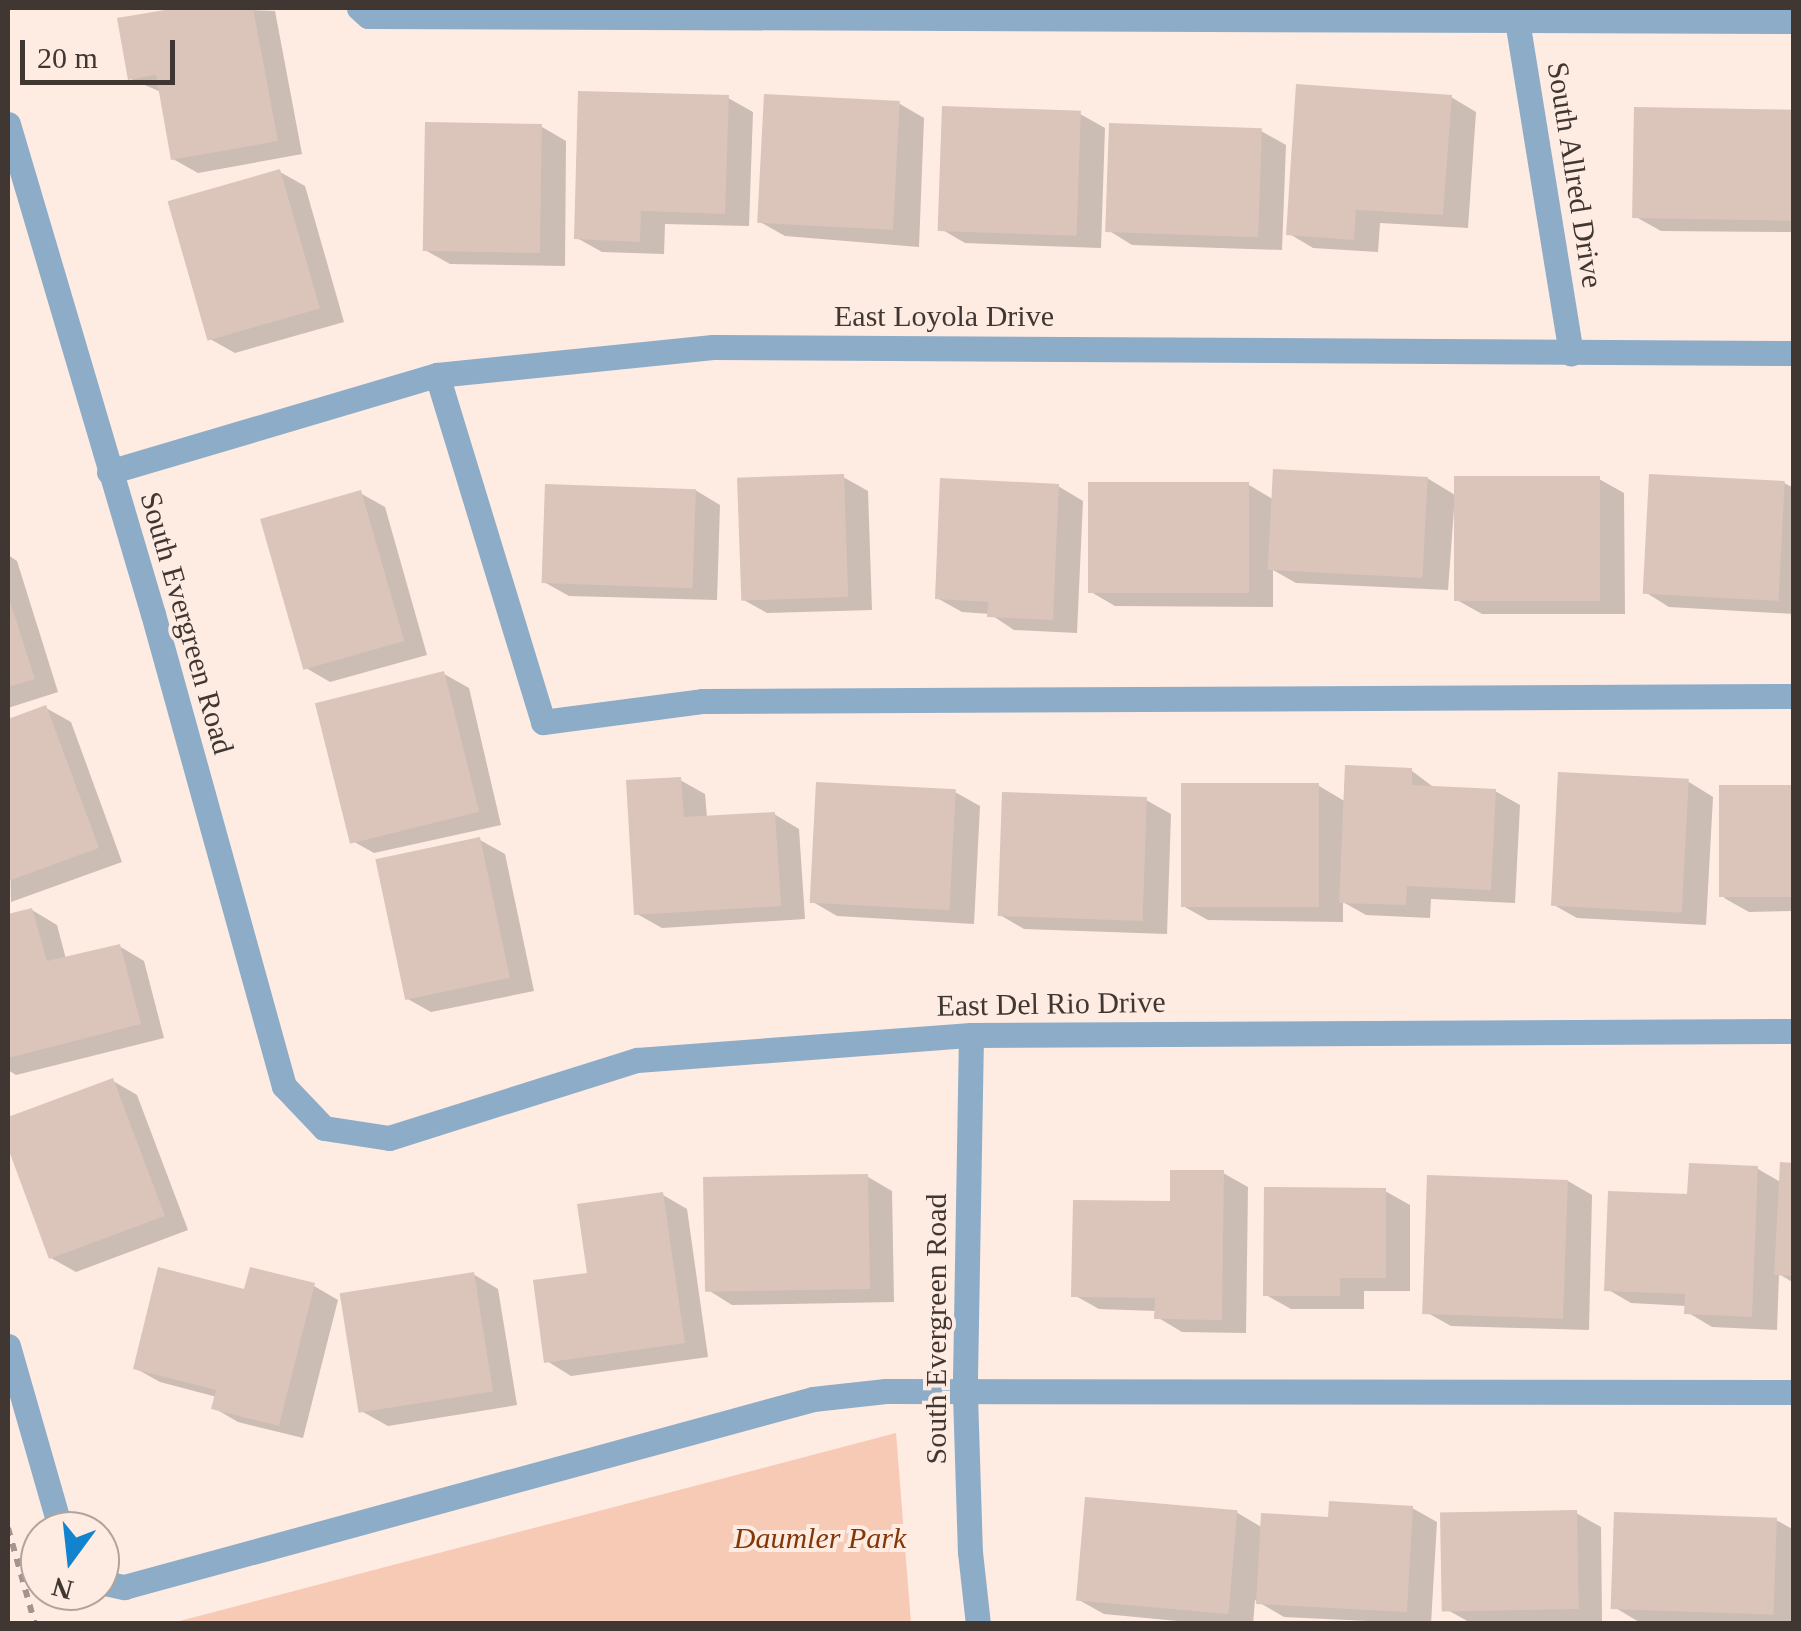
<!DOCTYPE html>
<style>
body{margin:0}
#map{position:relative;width:1801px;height:1631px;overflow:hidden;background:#feebe2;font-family:Georgia,serif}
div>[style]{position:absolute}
.green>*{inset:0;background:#f7cab6}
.shadow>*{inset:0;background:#0003}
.building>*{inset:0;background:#dbc4ba;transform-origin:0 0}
.path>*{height:6px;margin-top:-3px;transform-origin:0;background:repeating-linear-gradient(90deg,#a3958e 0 8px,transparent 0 16px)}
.minor>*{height:25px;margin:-12.5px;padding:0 12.5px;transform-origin:12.5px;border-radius:12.5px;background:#8cacc7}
span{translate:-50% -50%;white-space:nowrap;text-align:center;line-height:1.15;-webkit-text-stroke:8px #feebe2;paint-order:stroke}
.street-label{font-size:30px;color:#403632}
.park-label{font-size:30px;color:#833706;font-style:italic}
.frame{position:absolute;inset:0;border:10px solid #403632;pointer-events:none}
.north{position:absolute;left:20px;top:1511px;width:100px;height:100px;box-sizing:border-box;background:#feebe2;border:2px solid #b2a39c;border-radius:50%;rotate:195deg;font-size:28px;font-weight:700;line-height:40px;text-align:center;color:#403632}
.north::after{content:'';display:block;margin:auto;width:35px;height:45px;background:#1284cd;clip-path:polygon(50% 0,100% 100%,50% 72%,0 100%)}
.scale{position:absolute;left:20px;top:40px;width:155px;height:45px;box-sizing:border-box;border:5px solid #403632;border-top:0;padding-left:12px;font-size:30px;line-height:35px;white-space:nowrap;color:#403632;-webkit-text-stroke:8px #feebe2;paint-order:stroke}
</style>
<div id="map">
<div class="green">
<i style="clip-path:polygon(896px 1433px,911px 1623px,172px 1623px)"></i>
</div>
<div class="shadow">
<i style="clip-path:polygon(191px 8px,275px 11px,302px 154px,198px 173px,173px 159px,161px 92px,131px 79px,120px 20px)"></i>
<i style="clip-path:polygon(1451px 97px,1476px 112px,1468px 228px,1380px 223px,1378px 252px,1313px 248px,1288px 233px)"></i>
<i style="clip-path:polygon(728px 98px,753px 112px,749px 226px,665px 224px,664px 254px,602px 252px,577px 238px)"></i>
<i style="clip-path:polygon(900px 104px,924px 118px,919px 247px,785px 236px,760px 222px)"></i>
<i style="clip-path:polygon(1794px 111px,1794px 232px,1661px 231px,1636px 217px)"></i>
<i style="clip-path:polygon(1080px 114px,1105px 128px,1101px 248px,965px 243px,941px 229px)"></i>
<i style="clip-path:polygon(542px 127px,566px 141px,565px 266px,450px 264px,425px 250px)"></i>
<i style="clip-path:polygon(1261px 131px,1286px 145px,1282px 250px,1132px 245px,1108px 230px)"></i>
<i style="clip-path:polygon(280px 172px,305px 186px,344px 322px,235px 353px,210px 339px)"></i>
<i style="clip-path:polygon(843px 477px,868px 491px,872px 610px,767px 613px,742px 599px)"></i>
<i style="clip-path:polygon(1427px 478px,1455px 495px,1448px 590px,1296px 583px,1273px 570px,1273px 607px,1115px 606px,1091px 592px,1249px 485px,1274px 500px)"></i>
<i style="clip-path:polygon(1599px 479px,1624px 493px,1625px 614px,1482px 614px,1457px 600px)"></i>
<i style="clip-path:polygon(1784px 483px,1794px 488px,1794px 614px,1669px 607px,1645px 592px)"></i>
<i style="clip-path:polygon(1058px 486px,1083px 501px,1077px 633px,1014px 630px,990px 614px,962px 612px,937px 598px)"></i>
<i style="clip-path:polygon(695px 490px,720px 505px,717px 600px,569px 596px,544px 582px)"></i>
<i style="clip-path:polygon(360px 493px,385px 507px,427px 655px,330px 682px,306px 668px)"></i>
<i style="clip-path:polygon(8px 555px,17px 561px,58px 692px,8px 708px)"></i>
<i style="clip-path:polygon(444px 674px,469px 688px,501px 825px,374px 853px,349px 839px)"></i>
<i style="clip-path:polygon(46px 708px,71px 722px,122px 862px,11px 902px,8px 721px)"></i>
<i style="clip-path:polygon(1412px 771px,1436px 789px,1495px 791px,1520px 805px,1515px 903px,1431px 899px,1430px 918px,1366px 915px,1343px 902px,1343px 922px,1208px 920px,1183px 906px,1319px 786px,1346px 802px)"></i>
<i style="clip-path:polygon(680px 780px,705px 794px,707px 818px,774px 814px,799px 829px,805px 919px,662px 928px,637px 914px)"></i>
<i style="clip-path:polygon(1689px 782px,1713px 797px,1706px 925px,1577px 918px,1552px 904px)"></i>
<i style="clip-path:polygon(1794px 787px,1794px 911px,1749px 912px,1724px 898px)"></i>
<i style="clip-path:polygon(955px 792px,980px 806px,974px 924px,837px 916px,813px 902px)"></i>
<i style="clip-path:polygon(1146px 800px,1171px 814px,1167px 934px,1024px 929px,1000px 915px)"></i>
<i style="clip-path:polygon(480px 840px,505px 854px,534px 991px,431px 1012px,406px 998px)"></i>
<i style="clip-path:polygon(32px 910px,57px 925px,66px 959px,119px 946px,144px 961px,164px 1038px,16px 1075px,8px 1070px,8px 916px)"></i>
<i style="clip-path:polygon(113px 1081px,137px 1095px,188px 1230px,76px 1272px,51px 1258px,8px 1141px,8px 1120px)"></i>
<i style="clip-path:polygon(1794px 1166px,1794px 1283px,1779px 1274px,1777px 1330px,1712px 1327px,1687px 1312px,1687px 1306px,1631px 1303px,1607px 1289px,1690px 1197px,1758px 1169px,1782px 1183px)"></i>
<i style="clip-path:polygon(1223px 1173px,1248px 1187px,1246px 1333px,1182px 1332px,1157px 1317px,1157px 1311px,1099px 1309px,1074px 1295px,1172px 1203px)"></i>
<i style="clip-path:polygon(868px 1177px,892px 1191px,894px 1302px,732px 1305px,708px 1290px)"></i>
<i style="clip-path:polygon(1568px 1181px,1592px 1195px,1589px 1330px,1451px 1326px,1426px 1312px)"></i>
<i style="clip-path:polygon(1385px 1191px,1410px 1205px,1410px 1291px,1364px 1291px,1364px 1309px,1291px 1309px,1266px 1295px)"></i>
<i style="clip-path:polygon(663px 1195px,687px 1209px,708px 1357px,571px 1376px,547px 1361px,590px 1275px)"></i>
<i style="clip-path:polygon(473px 1274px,498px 1289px,517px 1405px,388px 1426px,363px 1412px)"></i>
<i style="clip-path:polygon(314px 1286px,338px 1300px,303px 1438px,238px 1422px,214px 1408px,217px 1397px,160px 1382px,135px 1368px,246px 1293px)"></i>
<i style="clip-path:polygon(1412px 1508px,1437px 1522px,1431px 1624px,1284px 1617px,1255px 1600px,1253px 1624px,1209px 1624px,1104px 1614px,1079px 1600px,1236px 1512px,1263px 1528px)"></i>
<i style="clip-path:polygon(1576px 1513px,1601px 1527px,1602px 1621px,1469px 1622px,1444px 1608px)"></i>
<i style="clip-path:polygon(1776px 1520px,1794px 1530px,1794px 1624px,1639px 1622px,1614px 1607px)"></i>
</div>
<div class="building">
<i style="clip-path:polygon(177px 8px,253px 8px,278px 141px,171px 160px,156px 75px,128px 80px,117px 18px)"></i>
<i style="clip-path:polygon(1296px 84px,1452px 95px,1443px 215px,1356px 210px,1354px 240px,1286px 235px)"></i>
<i style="clip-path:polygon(578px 91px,729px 95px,725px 214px,641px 211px,640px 242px,574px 239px)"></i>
<i style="left:764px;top:94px;width:136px;height:129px;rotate:3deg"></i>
<i style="left:942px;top:106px;width:139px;height:125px;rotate:2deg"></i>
<i style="left:1634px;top:107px;width:160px;height:111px;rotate:1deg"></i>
<i style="left:425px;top:122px;width:117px;height:129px;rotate:1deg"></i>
<i style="left:1109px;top:123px;width:153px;height:109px;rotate:2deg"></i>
<i style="left:280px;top:169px;width:145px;height:117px;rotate:74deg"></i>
<i style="left:1273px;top:469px;width:155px;height:101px;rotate:3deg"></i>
<i style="left:844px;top:474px;width:123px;height:107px;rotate:88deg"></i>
<i style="left:1649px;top:474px;width:136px;height:120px;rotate:3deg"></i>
<i style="left:1600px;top:476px;width:125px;height:146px;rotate:90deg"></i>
<i style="clip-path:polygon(940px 478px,1059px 484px,1053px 620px,987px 617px,988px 602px,935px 599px)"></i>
<i style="left:1088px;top:482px;width:161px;height:111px"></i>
<i style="left:545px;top:484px;width:151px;height:99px;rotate:2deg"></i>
<i style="left:361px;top:490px;width:157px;height:105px;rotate:74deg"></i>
<i style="clip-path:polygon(8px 595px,35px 679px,8px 687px)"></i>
<i style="left:444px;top:671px;width:145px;height:133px;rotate:76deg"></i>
<i style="clip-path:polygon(46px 705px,99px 848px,8px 881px,8px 719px)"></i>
<i style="clip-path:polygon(1345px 765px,1412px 768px,1412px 785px,1496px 789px,1491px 890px,1407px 886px,1406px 905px,1339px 903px)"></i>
<i style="left:1558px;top:772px;width:131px;height:134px;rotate:3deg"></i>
<i style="clip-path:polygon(681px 777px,684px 817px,775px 812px,781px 906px,634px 915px,626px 780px)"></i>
<i style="left:816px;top:782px;width:140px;height:121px;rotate:3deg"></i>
<i style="left:1181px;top:783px;width:138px;height:124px"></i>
<i style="left:1794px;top:785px;width:112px;height:75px;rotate:90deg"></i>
<i style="left:1002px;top:792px;width:145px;height:124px;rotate:2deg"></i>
<i style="left:480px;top:837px;width:144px;height:107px;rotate:78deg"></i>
<i style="clip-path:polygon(32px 908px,47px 961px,120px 944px,141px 1024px,8px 1058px,8px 914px)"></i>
<i style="clip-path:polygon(113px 1078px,165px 1216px,49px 1259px,8px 1148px,8px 1117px)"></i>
<i style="clip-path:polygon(1780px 1162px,1794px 1163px,1794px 1276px,1774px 1275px)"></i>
<i style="clip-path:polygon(1689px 1163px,1758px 1166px,1752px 1317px,1684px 1314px,1685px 1294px,1604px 1291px,1608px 1191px,1687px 1194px)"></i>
<i style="clip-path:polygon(1170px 1170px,1224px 1170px,1222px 1320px,1154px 1319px,1155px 1298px,1071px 1297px,1073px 1200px,1170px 1201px)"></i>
<i style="left:868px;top:1174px;width:115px;height:165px;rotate:89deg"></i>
<i style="left:1427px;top:1175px;width:141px;height:139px;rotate:2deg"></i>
<i style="clip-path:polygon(1264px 1187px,1386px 1188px,1386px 1278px,1340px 1278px,1340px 1296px,1263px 1296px)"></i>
<i style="clip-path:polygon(663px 1192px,685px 1343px,544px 1363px,533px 1280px,587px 1273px,577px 1204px)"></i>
<i style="clip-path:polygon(158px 1267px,244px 1289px,250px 1267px,315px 1283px,279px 1426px,211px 1409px,216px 1390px,133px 1369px)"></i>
<i style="left:474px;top:1272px;width:121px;height:136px;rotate:81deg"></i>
<i style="left:1085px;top:1497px;width:153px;height:104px;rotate:5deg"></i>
<i style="clip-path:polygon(1329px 1501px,1413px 1506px,1407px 1612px,1256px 1604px,1261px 1513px,1328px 1517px)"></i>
<i style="left:1577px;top:1510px;width:99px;height:137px;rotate:89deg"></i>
<i style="left:1614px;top:1512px;width:163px;height:97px;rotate:2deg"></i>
</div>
<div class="path">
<i style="left:8px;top:1528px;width:100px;rotate:74.3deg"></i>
</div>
<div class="minor">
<i style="left:359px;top:8px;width:12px;rotate:42deg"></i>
<i style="left:368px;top:16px;width:1426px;rotate:0.2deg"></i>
<i style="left:1515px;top:8px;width:350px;rotate:80.8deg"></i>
<i style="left:8px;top:124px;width:511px;rotate:73.52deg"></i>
<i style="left:153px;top:614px;width:490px;rotate:74.5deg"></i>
<i style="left:284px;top:1086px;width:58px;rotate:46.4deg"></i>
<i style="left:324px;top:1128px;width:66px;rotate:8.7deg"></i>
<i style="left:389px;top:1138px;width:260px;rotate:-17.5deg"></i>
<i style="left:637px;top:1060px;width:335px;rotate:-4.3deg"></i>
<i style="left:971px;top:1035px;width:823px;rotate:-0.28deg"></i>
<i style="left:437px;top:375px;width:363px;rotate:73deg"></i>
<i style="left:543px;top:722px;width:160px;rotate:-7.5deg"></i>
<i style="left:702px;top:701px;width:1092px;rotate:-0.26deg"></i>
<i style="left:109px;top:472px;width:342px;rotate:-16.5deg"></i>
<i style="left:437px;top:375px;width:277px;rotate:-5.8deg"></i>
<i style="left:713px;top:347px;width:1081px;rotate:0.32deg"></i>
<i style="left:971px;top:1035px;width:360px;rotate:91deg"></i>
<i style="left:965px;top:1395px;width:157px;rotate:88.2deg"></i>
<i style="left:970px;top:1552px;width:72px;rotate:83.7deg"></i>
<i style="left:8px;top:1346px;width:192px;rotate:74deg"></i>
<i style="left:100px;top:1582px;width:25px;rotate:12deg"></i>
<i style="left:124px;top:1587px;width:714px;rotate:-15.26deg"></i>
<i style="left:813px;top:1399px;width:73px;rotate:-6.3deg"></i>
<i style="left:886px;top:1391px;width:908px;rotate:0.06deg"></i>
</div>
<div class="street-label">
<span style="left:1575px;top:175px;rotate:81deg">South Allred Drive</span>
<span style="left:944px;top:316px">East Loyola Drive</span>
<span style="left:187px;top:623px;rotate:74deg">South Evergreen Road</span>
<span style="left:1051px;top:1004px;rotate:-1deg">East Del Rio Drive</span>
<span style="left:936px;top:1329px;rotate:-90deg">South Evergreen Road</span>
</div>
<div class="park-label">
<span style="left:820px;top:1538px">Daumler Park</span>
</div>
<div class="frame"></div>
<div class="north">N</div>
<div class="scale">20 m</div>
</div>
